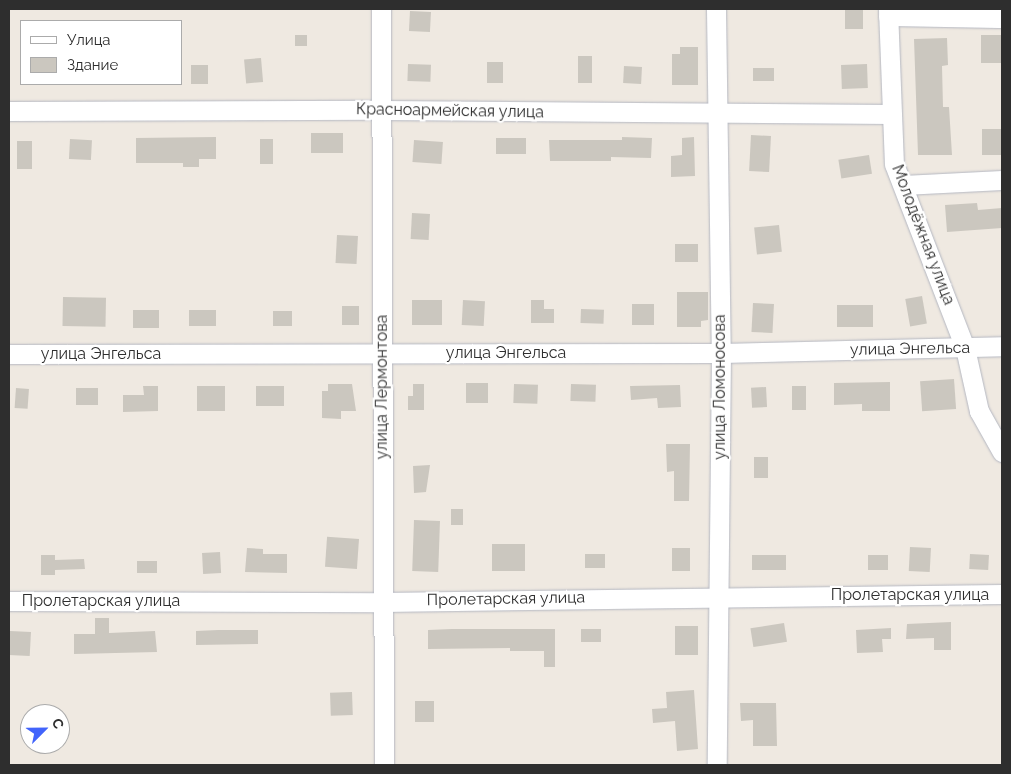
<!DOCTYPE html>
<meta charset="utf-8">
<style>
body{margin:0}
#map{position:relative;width:1011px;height:774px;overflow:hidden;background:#efe9e1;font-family:Raleway,sans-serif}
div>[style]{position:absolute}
.building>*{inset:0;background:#cbc7bf;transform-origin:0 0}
.roads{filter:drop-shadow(0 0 1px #b4b7c1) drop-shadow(0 0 1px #b4b7c1)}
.minor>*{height:19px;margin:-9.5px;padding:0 9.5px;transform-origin:9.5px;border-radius:9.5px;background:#fff}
span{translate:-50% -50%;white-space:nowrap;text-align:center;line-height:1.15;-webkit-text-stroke:4.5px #fff;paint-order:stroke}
.street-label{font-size:16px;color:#2e2e2e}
.frame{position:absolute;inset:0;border:10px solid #2e2e2e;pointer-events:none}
.legend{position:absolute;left:20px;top:20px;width:162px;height:65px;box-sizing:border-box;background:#fff;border:1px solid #ababab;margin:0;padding:6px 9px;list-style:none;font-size:15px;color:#2e2e2e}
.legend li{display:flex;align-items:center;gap:10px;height:25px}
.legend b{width:25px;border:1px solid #ababab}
.north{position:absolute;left:20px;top:704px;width:50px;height:50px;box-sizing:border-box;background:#fff;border:1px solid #ababab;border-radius:50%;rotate:67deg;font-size:14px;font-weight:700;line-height:20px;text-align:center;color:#2e2e2e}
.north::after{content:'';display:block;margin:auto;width:18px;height:22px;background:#4264fb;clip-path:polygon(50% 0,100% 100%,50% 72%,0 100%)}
</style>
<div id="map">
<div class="building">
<i style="left:845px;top:9px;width:18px;height:20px"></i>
<i style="left:410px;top:11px;width:21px;height:20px;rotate:3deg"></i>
<i style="left:295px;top:35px;width:12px;height:11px"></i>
<i style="left:1002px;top:35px;width:28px;height:21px;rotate:90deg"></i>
<i style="clip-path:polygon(947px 38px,948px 65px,942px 66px,943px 107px,949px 107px,952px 155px,918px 155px,914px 39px)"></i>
<i style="clip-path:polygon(680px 47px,698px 47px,698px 85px,672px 85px,672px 54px,680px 54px)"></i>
<i style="left:578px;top:56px;width:14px;height:27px"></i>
<i style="left:261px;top:58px;width:24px;height:17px;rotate:85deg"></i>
<i style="left:487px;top:62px;width:16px;height:21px"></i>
<i style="left:408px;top:64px;width:23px;height:17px;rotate:2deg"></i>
<i style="left:867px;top:64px;width:24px;height:26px;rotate:88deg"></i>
<i style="left:191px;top:65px;width:17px;height:19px"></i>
<i style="left:624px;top:66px;width:18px;height:17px;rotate:3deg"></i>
<i style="left:753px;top:68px;width:21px;height:13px"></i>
<i style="left:982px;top:129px;width:20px;height:26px"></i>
<i style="left:311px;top:133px;width:32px;height:20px"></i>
<i style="left:751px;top:135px;width:20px;height:36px;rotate:3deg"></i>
<i style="clip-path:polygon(216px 137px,216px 159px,199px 159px,199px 167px,183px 167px,183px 163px,136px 163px,136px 138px)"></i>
<i style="clip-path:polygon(622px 137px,652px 138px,651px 158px,611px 157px,611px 161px,550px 161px,549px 140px,622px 140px)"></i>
<i style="clip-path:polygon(694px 137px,695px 176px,671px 177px,671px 156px,682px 155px,682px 138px)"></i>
<i style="left:526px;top:138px;width:16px;height:30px;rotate:90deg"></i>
<i style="left:70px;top:139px;width:22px;height:20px;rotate:3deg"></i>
<i style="left:260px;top:139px;width:13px;height:25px"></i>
<i style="left:414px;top:140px;width:29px;height:22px;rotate:4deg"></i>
<i style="left:17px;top:141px;width:15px;height:28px"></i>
<i style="left:869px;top:155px;width:19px;height:31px;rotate:81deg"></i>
<i style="clip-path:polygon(977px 203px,978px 210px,1002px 208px,1002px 228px,947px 232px,945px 205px)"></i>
<i style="left:412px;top:213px;width:18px;height:26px;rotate:3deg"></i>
<i style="left:779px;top:225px;width:27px;height:25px;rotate:84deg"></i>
<i style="left:337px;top:235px;width:21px;height:28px;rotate:3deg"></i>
<i style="left:675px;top:244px;width:23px;height:18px"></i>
<i style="clip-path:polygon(677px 292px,708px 292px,708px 320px,701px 321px,701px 327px,677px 327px)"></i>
<i style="left:922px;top:296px;width:28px;height:17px;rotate:80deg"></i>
<i style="left:63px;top:297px;width:43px;height:29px;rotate:1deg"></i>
<i style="left:412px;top:300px;width:30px;height:25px"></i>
<i style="left:463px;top:300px;width:22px;height:25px;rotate:3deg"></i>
<i style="clip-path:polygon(531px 300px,544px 300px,544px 309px,554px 309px,554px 323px,531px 323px)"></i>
<i style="left:753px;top:303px;width:21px;height:29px;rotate:3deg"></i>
<i style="left:632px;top:304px;width:22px;height:21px"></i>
<i style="left:873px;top:305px;width:22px;height:36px;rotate:90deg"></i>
<i style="left:342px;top:306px;width:17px;height:19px"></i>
<i style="left:581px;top:309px;width:23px;height:14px;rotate:2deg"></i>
<i style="left:133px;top:310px;width:26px;height:18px"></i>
<i style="left:189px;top:310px;width:27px;height:16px"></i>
<i style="left:273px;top:311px;width:19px;height:15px"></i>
<i style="left:954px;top:379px;width:30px;height:34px;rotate:86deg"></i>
<i style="clip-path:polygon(890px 382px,890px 411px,862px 411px,862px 404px,834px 405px,834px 383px)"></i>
<i style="left:466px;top:383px;width:22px;height:20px"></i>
<i style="clip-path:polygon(328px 384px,352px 384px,356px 411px,341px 411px,341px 419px,322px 418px,322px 391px,328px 391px)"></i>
<i style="clip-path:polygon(413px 384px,424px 384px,424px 410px,408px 410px,408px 396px,413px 396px)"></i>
<i style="left:514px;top:384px;width:24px;height:19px;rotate:2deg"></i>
<i style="left:571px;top:384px;width:25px;height:17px;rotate:2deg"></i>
<i style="clip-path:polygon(680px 385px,681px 407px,658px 408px,657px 398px,631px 400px,630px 386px)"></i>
<i style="clip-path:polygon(143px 386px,158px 386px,158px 411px,123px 412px,123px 395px,144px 395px)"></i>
<i style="left:197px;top:386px;width:28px;height:25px"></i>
<i style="left:256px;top:386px;width:28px;height:20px"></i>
<i style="left:792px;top:386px;width:14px;height:24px"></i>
<i style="left:766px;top:387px;width:20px;height:15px;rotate:87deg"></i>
<i style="left:16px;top:388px;width:13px;height:20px;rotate:4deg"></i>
<i style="left:76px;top:388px;width:22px;height:17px"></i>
<i style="clip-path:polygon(666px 444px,690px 444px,689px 501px,674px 501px,674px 471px,667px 472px)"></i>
<i style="left:754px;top:457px;width:14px;height:21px"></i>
<i style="clip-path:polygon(430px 465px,426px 492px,414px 493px,413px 466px)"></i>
<i style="left:451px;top:509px;width:12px;height:16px"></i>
<i style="left:414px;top:520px;width:26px;height:51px;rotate:2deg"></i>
<i style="left:359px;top:539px;width:30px;height:32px;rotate:94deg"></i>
<i style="left:492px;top:544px;width:33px;height:27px"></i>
<i style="left:910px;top:547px;width:21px;height:24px;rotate:3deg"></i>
<i style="clip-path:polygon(247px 548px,263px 549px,263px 554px,287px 554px,287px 573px,245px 572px)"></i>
<i style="left:672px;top:548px;width:18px;height:23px"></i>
<i style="left:220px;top:552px;width:21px;height:18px;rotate:87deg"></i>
<i style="left:585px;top:554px;width:20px;height:14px"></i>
<i style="left:970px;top:554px;width:19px;height:15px;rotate:3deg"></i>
<i style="clip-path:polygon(41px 555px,55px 555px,55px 560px,84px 559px,85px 569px,55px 570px,55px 575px,41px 575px)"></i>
<i style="left:752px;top:555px;width:34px;height:15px"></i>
<i style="left:888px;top:555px;width:15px;height:20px;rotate:90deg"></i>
<i style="left:157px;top:561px;width:12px;height:20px;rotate:90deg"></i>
<i style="clip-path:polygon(95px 618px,109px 618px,109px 633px,155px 631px,157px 652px,74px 654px,74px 634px,95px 634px)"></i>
<i style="clip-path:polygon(951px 622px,951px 650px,934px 650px,934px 638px,906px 639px,907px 624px)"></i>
<i style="left:784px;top:623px;width:19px;height:34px;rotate:81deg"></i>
<i style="left:675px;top:626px;width:23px;height:29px"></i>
<i style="clip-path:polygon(891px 628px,891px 639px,882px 639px,883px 652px,857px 653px,856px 630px)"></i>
<i style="clip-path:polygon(452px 629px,555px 629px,555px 667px,544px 667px,544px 651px,510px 651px,510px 648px,428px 649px,428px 630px)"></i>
<i style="left:601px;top:629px;width:13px;height:20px;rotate:90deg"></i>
<i style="clip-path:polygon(218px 630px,258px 630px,258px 644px,196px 645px,196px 631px)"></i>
<i style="left:10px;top:631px;width:21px;height:24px;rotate:3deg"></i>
<i style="clip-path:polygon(694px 690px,698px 749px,677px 751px,675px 721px,653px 723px,652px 709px,667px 708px,666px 692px)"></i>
<i style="left:352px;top:692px;width:23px;height:22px;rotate:88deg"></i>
<i style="left:415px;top:701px;width:19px;height:21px"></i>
<i style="clip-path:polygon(740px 703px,776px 703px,777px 746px,753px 746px,753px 720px,741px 721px)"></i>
</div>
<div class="roads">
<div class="minor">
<i style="left:381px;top:9px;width:756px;rotate:89.77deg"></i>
<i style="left:716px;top:9px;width:344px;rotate:89.2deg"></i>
<i style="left:721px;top:353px;width:412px;rotate:90.6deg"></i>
<i style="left:888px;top:9px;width:155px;rotate:87.8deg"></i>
<i style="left:894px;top:164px;width:197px;rotate:68.9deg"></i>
<i style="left:965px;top:348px;width:65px;rotate:77.5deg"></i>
<i style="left:979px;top:411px;width:47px;rotate:60.7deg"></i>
<i style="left:888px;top:16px;width:114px;rotate:1deg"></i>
<i style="left:9px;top:111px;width:373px;rotate:-0.2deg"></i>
<i style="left:382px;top:110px;width:509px;rotate:0.45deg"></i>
<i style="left:903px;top:185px;width:99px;rotate:-2.9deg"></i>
<i style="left:9px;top:354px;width:712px;rotate:-0.08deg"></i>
<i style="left:721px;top:353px;width:281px;rotate:-1.4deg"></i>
<i style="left:9px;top:601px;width:373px;rotate:0.2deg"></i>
<i style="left:382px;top:602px;width:620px;rotate:-0.74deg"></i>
</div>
</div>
<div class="street-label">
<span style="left:450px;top:111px;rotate:1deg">Красноармейская улица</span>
<span style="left:923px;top:235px;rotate:69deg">Молодёжная улица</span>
<span style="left:910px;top:349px;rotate:-1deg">улица Энгельса</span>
<span style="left:506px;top:353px">улица Энгельса</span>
<span style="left:101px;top:354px">улица Энгельса</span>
<span style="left:382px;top:387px;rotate:-90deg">улица Лермонтова</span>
<span style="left:720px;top:387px;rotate:-90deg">улица Ломоносова</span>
<span style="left:910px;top:595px">Пролетарская улица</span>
<span style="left:506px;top:599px;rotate:-1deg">Пролетарская улица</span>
<span style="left:101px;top:601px">Пролетарская улица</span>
</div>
<div class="frame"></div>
<ul class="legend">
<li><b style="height:6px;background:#fff"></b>Улица</li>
<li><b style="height:14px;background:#cbc7bf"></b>Здание</li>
</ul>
<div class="north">С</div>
</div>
